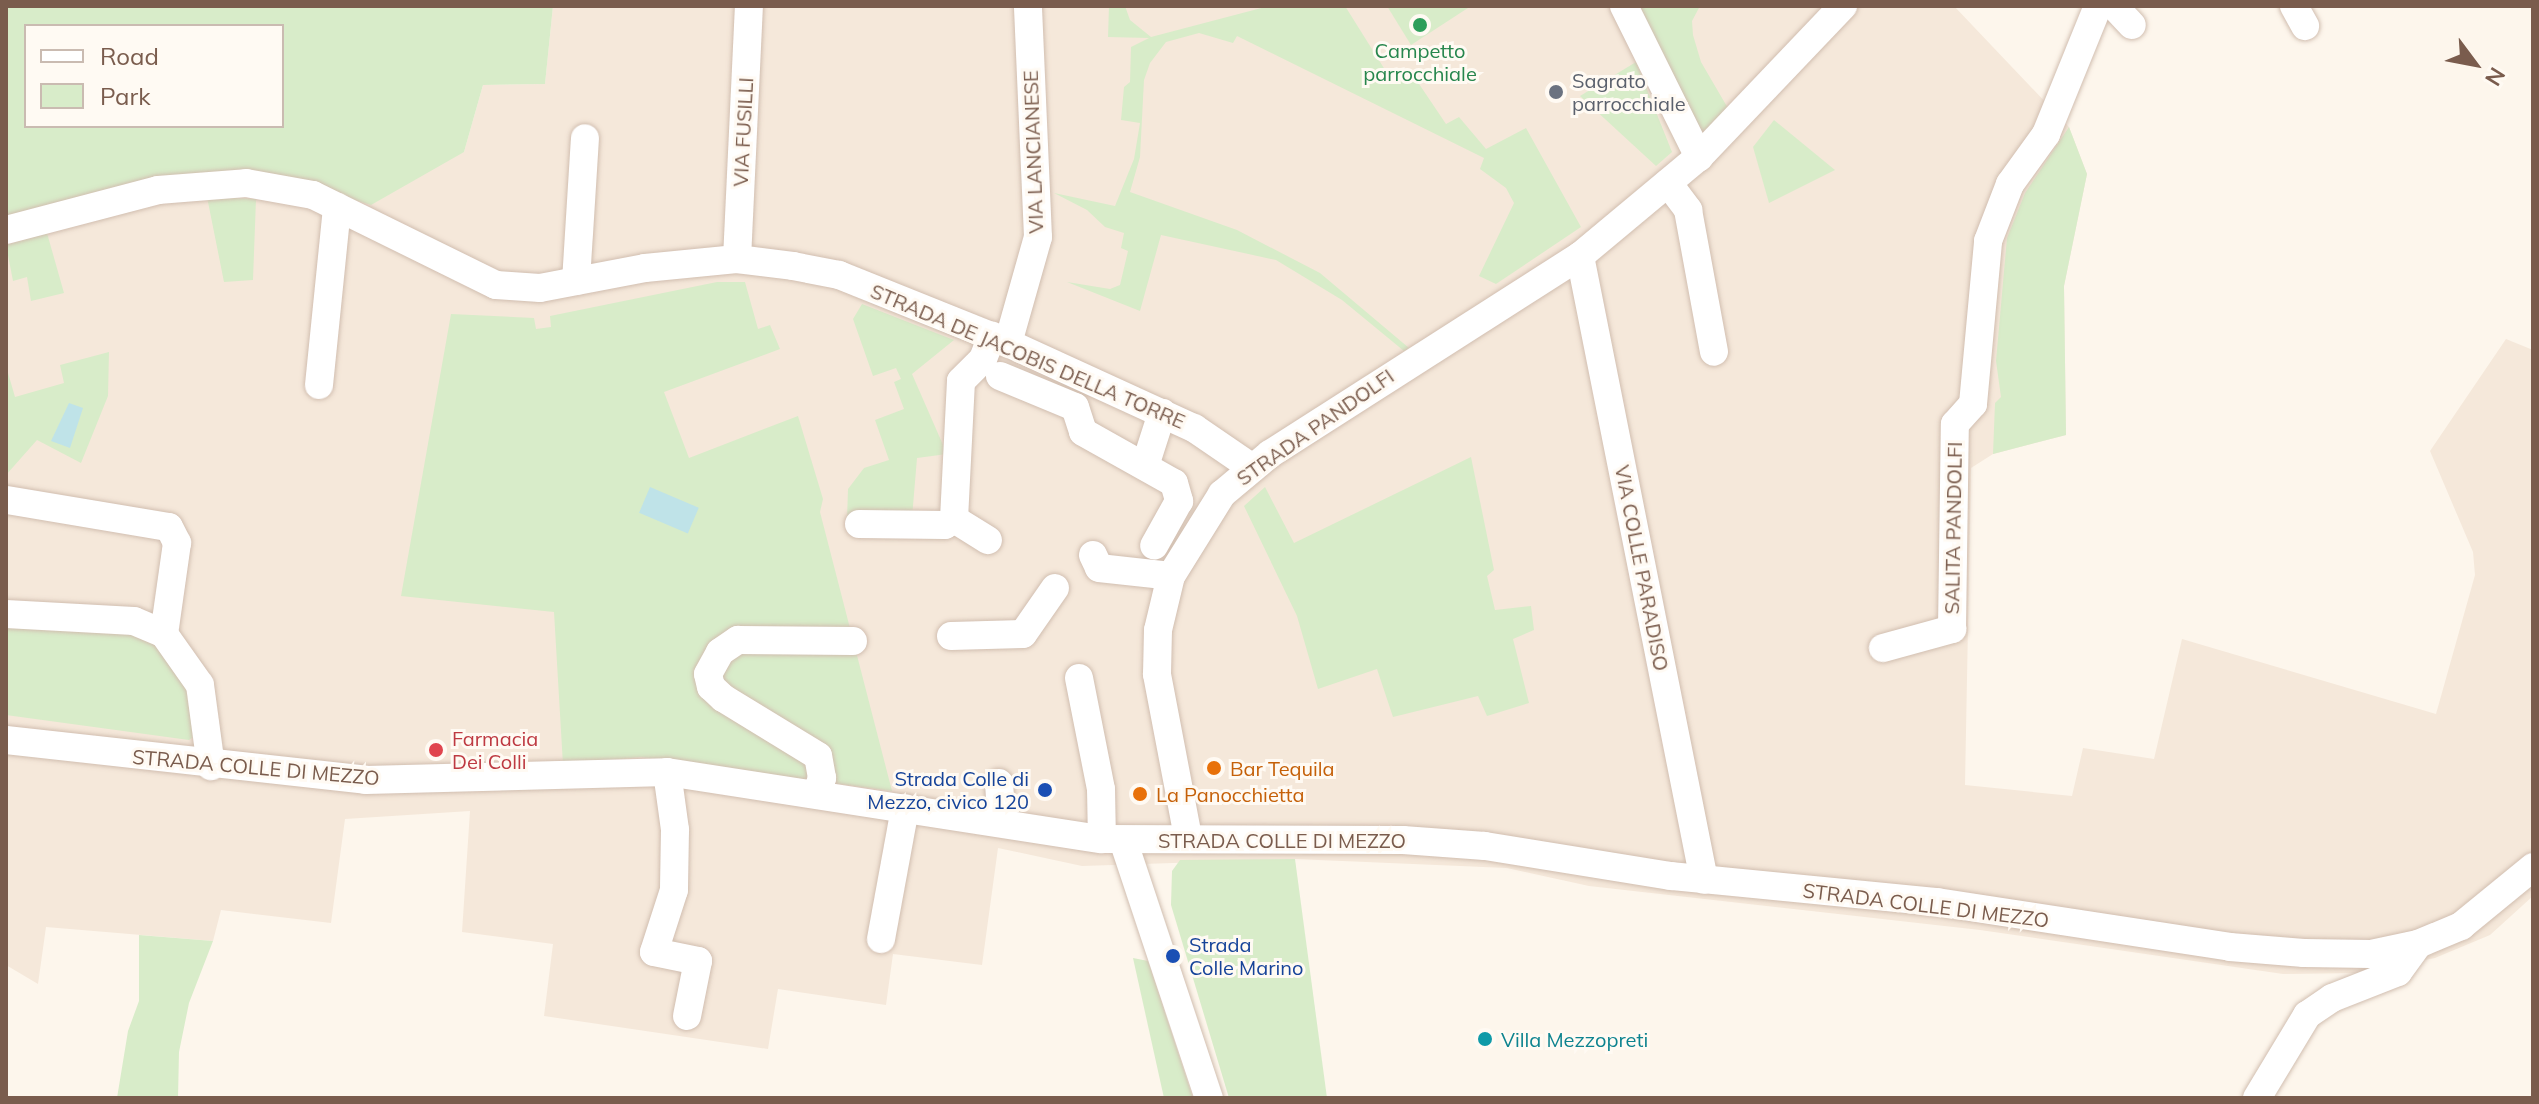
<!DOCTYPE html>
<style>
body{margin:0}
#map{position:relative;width:2539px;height:1104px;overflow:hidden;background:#fdf6ec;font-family:Mulish,sans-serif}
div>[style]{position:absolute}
.residential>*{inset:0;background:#f5e8da}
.green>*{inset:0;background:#d8ecc9}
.water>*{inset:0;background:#bfe3e8;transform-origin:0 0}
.roads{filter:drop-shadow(0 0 2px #d1beb0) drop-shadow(0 0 2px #d1beb0)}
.minor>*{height:28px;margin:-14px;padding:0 14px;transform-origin:14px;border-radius:14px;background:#fff}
.dots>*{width:22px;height:22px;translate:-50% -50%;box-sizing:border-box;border:4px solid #fffaf3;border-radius:50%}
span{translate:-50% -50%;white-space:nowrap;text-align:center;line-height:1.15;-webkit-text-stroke:6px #fffaf3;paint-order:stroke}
.leisure-label{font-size:20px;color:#27864d}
.worship-label{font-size:20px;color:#5b616d}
.left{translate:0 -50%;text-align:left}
.street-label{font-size:20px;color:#7a5c4d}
.health-label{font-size:20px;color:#be3a42}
.food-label{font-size:20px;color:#c56008}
.transit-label{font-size:20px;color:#164399}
.right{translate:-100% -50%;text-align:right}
.culture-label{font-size:20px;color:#0d838f}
.frame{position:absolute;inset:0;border:8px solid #7a5c4d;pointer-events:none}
.legend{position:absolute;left:24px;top:24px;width:260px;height:104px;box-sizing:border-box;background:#fffaf3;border:2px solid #cabbb1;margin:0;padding:10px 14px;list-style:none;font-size:24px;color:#7a5c4d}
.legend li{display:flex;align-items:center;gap:16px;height:40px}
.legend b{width:40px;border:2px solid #cabbb1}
.north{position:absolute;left:2435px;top:24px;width:80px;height:80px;-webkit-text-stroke:6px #fffaf3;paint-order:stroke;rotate:122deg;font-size:22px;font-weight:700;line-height:32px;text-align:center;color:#7a5c4d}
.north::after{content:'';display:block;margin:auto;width:28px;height:36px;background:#7a5c4d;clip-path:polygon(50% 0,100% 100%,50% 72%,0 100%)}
</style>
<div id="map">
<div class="residential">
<i style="clip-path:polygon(553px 6px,1954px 6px,2069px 127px,2087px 174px,2064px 286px,2066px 435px,1993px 454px,1971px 468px,1965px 785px,2072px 796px,2083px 748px,2154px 759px,2182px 639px,2436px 714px,2475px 575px,2473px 552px,2430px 451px,2506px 339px,2533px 350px,2533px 896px,2490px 935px,2435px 958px,2358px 973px,2283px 974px,1980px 930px,1589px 886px,1507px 868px,1295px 859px,1082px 866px,998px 848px,982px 965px,893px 954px,886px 1005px,778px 989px,768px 1049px,544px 1016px,553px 944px,462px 932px,470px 811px,345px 819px,331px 923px,221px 910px,213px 941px,46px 927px,38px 984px,6px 965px,6px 194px,464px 152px,483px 85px,545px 84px)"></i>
</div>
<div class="green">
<i style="clip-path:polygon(evenodd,6px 6px,553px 6px,545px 84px,483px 85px,464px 152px,371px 205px,270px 174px,179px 175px,7px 217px,6px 6px,26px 26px,282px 26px,282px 126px,26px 126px,26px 26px)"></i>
<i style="clip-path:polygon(1109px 6px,1125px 6px,1130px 20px,1151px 37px,1269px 6px,1345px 6px,1392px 81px,1411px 72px,1446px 124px,1459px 117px,1486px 149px,1526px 128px,1581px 227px,1496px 284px,1479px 276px,1514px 203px,1506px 188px,1480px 169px,1484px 158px,1237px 36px,1233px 43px,1199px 33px,1166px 42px,1150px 63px,1144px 80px,1140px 157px,1130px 192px,1237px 230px,1320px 273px,1409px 348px,1404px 351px,1342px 300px,1276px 260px,1161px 235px,1140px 311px,1067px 282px,1110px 289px,1120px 285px,1128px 251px,1121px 248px,1124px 233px,1105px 227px,1087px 210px,1054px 193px,1115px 206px,1134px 159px,1140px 123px,1121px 120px,1124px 87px,1130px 82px,1131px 47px,1149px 38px,1108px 37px)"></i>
<i style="clip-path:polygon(1387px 6px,1471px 6px,1411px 45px)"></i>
<i style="clip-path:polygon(1637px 6px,1700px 6px,1692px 21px,1693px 35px,1701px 62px,1729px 110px,1702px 136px)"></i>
<i style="clip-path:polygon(1636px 62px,1672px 152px,1656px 166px,1580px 96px)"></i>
<i style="clip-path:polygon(1774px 120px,1835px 170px,1769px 203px,1753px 147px)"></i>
<i style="clip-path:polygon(2069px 127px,2087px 174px,2064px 286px,2066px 435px,1993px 454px,1995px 403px,2001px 397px,1996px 361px,2007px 238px,2025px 193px)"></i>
<i style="clip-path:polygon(207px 197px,256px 199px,253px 280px,224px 282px)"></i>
<i style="clip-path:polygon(47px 233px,64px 293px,31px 301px,27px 277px,13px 281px,6px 245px)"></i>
<i style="clip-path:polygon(717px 282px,745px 282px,758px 329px,770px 325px,780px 349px,664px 392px,689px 458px,798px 416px,823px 499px,820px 512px,892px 791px,641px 757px,563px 765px,554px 612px,401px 596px,451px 314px,534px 318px,536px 329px,551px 327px,550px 316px)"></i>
<i style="clip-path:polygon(862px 304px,954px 340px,912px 374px,947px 454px,917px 458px,912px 518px,847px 520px,848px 489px,864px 468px,889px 460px,875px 420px,904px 409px,894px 382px,901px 379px,896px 368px,873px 376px,853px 319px)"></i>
<i style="clip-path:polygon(109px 352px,108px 396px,81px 463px,37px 440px,6px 475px,6px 366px,15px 397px,64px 383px,60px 365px)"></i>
<i style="clip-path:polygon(1471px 457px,1494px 570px,1487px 576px,1495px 610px,1531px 606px,1534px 630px,1513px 639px,1529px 703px,1487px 716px,1478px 696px,1393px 717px,1377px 669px,1318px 689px,1297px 616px,1244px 506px,1265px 487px,1294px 543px)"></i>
<i style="clip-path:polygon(6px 621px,147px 632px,185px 678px,196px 735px,189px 740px,6px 715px)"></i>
<i style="clip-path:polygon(1295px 859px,1327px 1098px,1229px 1098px,1171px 905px,1172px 871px,1180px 860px)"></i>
<i style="clip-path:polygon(139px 935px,213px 941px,189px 1003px,179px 1052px,178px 1098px,117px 1098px,128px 1031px,139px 1001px)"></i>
<i style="clip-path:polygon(1133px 958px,1148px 961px,1193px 1098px,1164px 1098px)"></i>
</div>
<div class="water">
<i style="clip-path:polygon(69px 403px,83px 408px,70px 448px,51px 441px)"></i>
<i style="left:650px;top:487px;width:53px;height:28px;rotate:23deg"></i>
</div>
<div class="roads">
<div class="minor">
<i style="left:1624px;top:6px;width:169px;rotate:63.6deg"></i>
<i style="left:2114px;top:6px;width:26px;rotate:47deg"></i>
<i style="left:2294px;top:6px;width:23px;rotate:61deg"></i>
<i style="left:1668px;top:183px;width:34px;rotate:53deg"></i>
<i style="left:1688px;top:210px;width:144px;rotate:79.6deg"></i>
<i style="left:6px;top:230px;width:157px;rotate:-14.7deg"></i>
<i style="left:158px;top:190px;width:88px;rotate:-4.5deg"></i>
<i style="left:246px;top:183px;width:68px;rotate:10.2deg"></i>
<i style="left:313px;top:195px;width:204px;rotate:26.2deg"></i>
<i style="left:496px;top:285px;width:44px;rotate:3.9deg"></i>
<i style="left:540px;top:288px;width:107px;rotate:-10.8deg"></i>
<i style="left:645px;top:268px;width:92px;rotate:-5.6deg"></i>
<i style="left:737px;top:259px;width:56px;rotate:7.1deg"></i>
<i style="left:793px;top:266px;width:47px;rotate:11.1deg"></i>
<i style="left:839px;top:275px;width:182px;rotate:21.9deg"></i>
<i style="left:1008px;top:343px;width:205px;rotate:24.6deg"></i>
<i style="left:1194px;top:428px;width:69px;rotate:34.4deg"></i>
<i style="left:1580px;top:256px;width:636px;rotate:78.76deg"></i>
<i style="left:737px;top:259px;width:253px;rotate:-87.3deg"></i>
<i style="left:576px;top:281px;width:143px;rotate:-86.4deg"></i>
<i style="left:1008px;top:343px;width:110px;rotate:-74.2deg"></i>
<i style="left:1038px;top:237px;width:231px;rotate:-92.5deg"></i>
<i style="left:1000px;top:376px;width:81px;rotate:22.5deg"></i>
<i style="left:1075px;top:407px;width:26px;rotate:72deg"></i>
<i style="left:1083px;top:432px;width:104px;rotate:29.3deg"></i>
<i style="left:1174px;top:483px;width:19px;rotate:74deg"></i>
<i style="left:1179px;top:501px;width:51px;rotate:119.1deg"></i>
<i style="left:319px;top:385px;width:179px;rotate:-84.2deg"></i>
<i style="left:1145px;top:466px;width:56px;rotate:-72.2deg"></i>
<i style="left:7px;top:500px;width:164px;rotate:9.5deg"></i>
<i style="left:169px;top:527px;width:18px;rotate:63deg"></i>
<i style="left:177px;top:543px;width:92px;rotate:98.1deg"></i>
<i style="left:954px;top:519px;width:138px;rotate:-87.1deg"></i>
<i style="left:961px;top:381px;width:31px;rotate:-45deg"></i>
<i style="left:983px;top:359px;width:25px;rotate:-69deg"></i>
<i style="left:954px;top:519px;width:40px;rotate:32deg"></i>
<i style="left:859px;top:524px;width:86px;rotate:0.7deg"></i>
<i style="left:945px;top:525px;width:11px;rotate:-34deg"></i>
<i style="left:1093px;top:555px;width:14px;rotate:65deg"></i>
<i style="left:1099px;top:568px;width:72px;rotate:6.3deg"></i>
<i style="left:6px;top:614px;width:128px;rotate:3.1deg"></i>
<i style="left:134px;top:621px;width:33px;rotate:23deg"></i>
<i style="left:164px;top:634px;width:62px;rotate:54.8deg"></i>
<i style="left:200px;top:685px;width:82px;rotate:82.3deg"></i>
<i style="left:951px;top:636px;width:72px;rotate:-1.6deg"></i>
<i style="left:1023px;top:634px;width:56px;rotate:-55.2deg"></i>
<i style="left:1883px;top:648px;width:72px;rotate:-15.4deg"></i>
<i style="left:1952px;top:629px;width:205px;rotate:-89.2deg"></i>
<i style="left:1955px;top:424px;width:27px;rotate:-48deg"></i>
<i style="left:1973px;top:404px;width:164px;rotate:-84.7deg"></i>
<i style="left:1988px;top:241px;width:61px;rotate:-68.9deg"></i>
<i style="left:2010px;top:184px;width:62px;rotate:-54.2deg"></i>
<i style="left:2046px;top:134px;width:138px;rotate:-67.9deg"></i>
<i style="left:1079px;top:678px;width:113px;rotate:78.8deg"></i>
<i style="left:1101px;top:789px;width:50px;rotate:88.9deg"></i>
<i style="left:6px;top:740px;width:362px;rotate:6.3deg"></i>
<i style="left:366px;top:780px;width:301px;rotate:-1.5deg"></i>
<i style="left:667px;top:772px;width:440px;rotate:8.8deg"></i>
<i style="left:1102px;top:839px;width:301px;rotate:0.2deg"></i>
<i style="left:1403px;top:840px;width:82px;rotate:4.2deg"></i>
<i style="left:1485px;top:846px;width:188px;rotate:9.2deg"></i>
<i style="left:1671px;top:876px;width:267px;rotate:5.6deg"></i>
<i style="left:1937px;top:902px;width:296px;rotate:8.7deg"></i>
<i style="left:2230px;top:947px;width:74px;rotate:4.6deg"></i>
<i style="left:2304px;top:953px;width:67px;rotate:0.9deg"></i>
<i style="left:2371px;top:954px;width:48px;rotate:-12deg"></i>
<i style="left:2418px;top:944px;width:47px;rotate:-22.7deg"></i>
<i style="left:2461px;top:926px;width:93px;rotate:-39.3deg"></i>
<i style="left:667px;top:772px;width:59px;rotate:82.1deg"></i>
<i style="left:675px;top:830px;width:60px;rotate:91deg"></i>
<i style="left:674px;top:890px;width:65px;rotate:107.9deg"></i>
<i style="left:654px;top:952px;width:45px;rotate:11.6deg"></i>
<i style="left:698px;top:961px;width:56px;rotate:101.3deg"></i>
<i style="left:999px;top:783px;width:39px;rotate:86deg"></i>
<i style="left:817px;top:792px;width:15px;rotate:-70deg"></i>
<i style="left:822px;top:778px;width:22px;rotate:-100deg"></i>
<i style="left:818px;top:756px;width:111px;rotate:-148.6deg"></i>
<i style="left:723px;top:698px;width:16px;rotate:-137deg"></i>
<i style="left:711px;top:687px;width:13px;rotate:-103deg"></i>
<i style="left:708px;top:674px;width:25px;rotate:-61deg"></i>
<i style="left:720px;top:652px;width:22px;rotate:-34deg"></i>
<i style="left:738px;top:640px;width:115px;rotate:0.5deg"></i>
<i style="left:1188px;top:837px;width:166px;rotate:-100.8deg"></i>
<i style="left:1157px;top:674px;width:44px;rotate:-88.7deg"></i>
<i style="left:1158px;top:630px;width:56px;rotate:-76.5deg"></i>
<i style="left:1171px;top:576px;width:97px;rotate:-58.1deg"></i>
<i style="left:1222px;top:494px;width:62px;rotate:-39.8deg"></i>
<i style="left:1270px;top:454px;width:368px;rotate:-32.6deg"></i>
<i style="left:1580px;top:256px;width:155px;rotate:-39.8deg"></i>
<i style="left:1699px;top:157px;width:209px;rotate:-46.4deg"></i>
<i style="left:1123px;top:840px;width:272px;rotate:71.6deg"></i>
<i style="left:881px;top:939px;width:133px;rotate:-79.6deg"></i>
<i style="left:2257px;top:1098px;width:97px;rotate:-58.9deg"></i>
<i style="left:2307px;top:1015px;width:30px;rotate:-34deg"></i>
<i style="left:2332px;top:998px;width:71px;rotate:-21.5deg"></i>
<i style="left:2398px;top:972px;width:34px;rotate:-54deg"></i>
</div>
</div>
<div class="dots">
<i style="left:1420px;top:25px;background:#2e9e5b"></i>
<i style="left:1556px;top:92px;background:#6b7280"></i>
<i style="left:436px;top:750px;background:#e0444e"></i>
<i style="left:1214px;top:768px;background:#e8710a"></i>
<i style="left:1045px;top:790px;background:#1a4fb4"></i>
<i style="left:1140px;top:794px;background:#e8710a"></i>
<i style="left:1173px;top:956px;background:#1a4fb4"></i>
<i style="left:1485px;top:1039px;background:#0f9aa8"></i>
</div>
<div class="leisure-label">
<span style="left:1420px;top:62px">Campetto<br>parrocchiale</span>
</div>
<div class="worship-label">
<span class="left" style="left:1572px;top:92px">Sagrato<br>parrocchiale</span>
</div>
<div class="street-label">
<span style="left:743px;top:132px;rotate:-87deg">VIA FUSILLI</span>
<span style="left:1033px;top:152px;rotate:-92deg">VIA LANCIANESE</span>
<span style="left:1028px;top:356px;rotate:23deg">STRADA DE JACOBIS DELLA TORRE</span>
<span style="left:1315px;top:427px;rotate:-35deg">STRADA PANDOLFI</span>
<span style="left:1953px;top:528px;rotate:-89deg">SALITA PANDOLFI</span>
<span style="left:1642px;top:568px;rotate:79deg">VIA COLLE PARADISO</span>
<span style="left:256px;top:767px;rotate:5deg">STRADA COLLE DI MEZZO</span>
<span style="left:1282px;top:840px">STRADA COLLE DI MEZZO</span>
<span style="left:1926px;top:905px;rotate:7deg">STRADA COLLE DI MEZZO</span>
</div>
<div class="health-label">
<span class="left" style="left:452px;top:750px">Farmacia<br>Dei Colli</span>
</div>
<div class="food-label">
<span class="left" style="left:1230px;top:768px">Bar Tequila</span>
<span class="left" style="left:1156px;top:794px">La Panocchietta</span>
</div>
<div class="transit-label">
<span class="right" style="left:1029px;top:790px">Strada Colle di<br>Mezzo, civico 120</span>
<span class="left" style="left:1189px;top:956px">Strada<br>Colle Marino</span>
</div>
<div class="culture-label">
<span class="left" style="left:1501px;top:1039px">Villa Mezzopreti</span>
</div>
<div class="frame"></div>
<ul class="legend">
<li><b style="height:10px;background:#fff"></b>Road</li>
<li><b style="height:22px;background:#d8ecc9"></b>Park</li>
</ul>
<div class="north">N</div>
</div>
